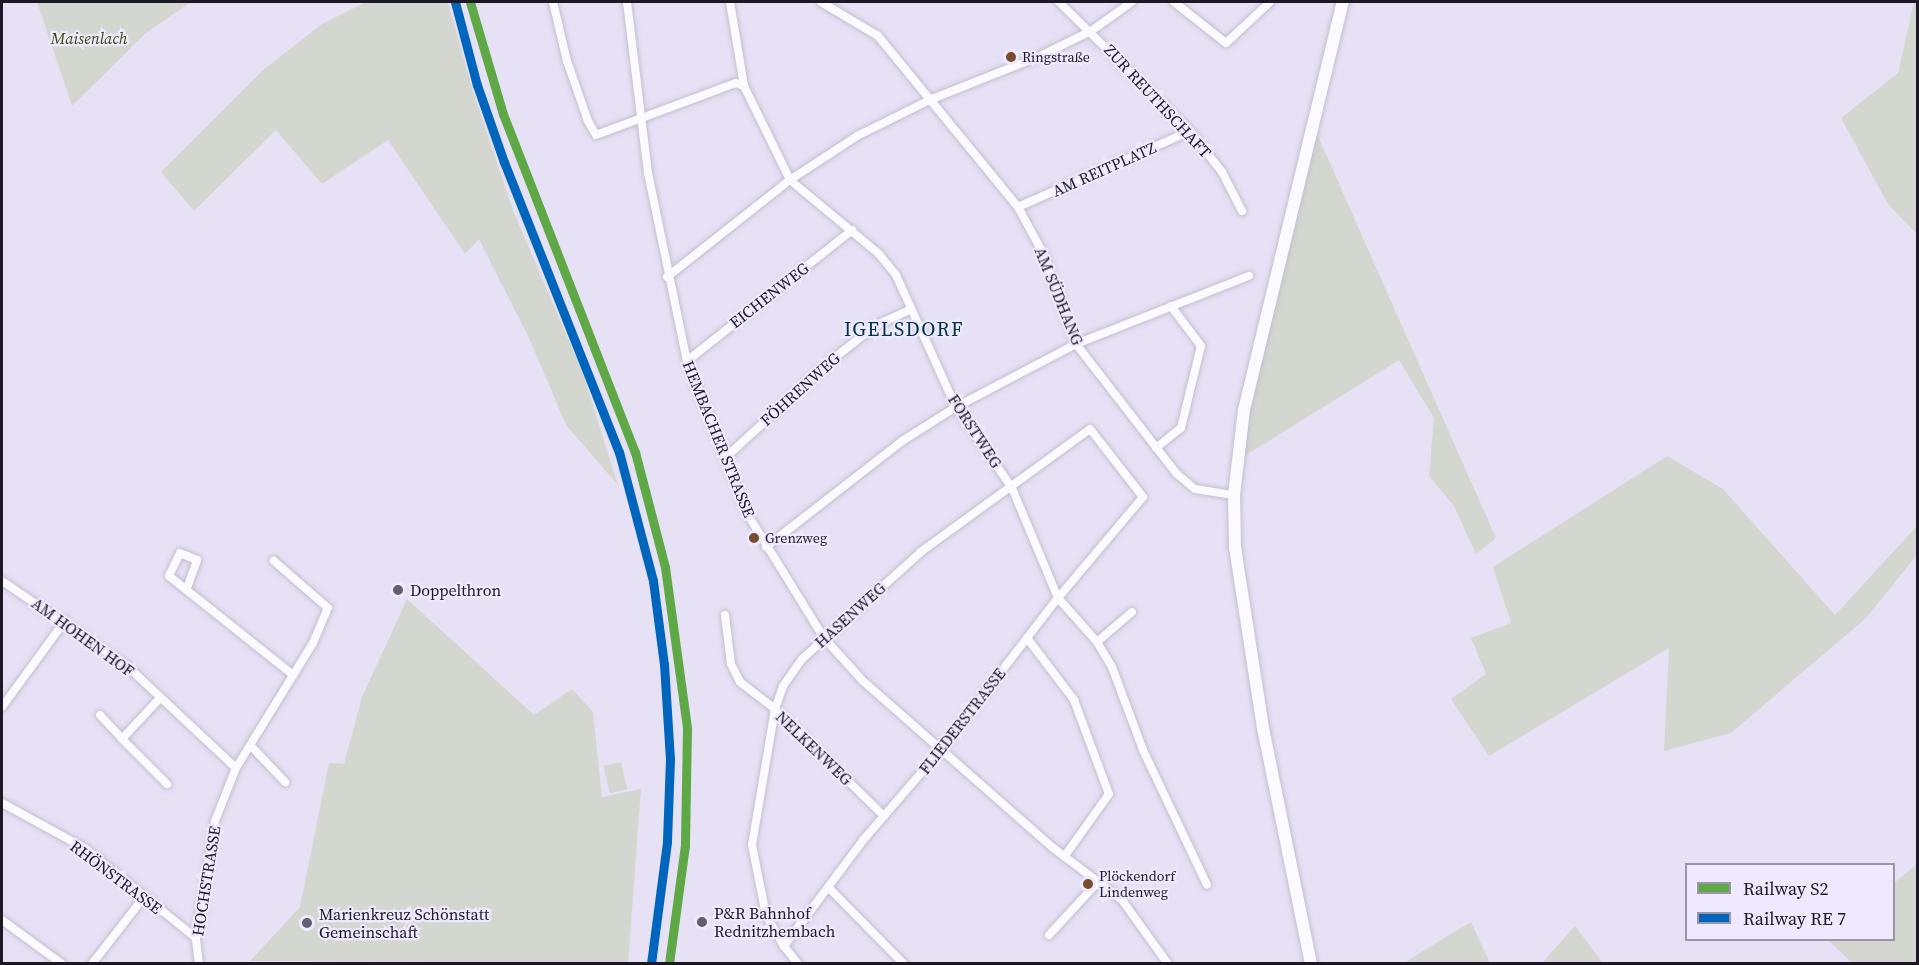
<!DOCTYPE html>
<meta charset="utf-8">
<style>
body{margin:0}
#map{position:relative;width:1919px;height:965px;overflow:hidden;background:#e6e1f5;font-family:"Source Serif 4",serif}
div>[style]{position:absolute}
.green>*{inset:0;background:#d4d7d0;transform-origin:0 0}
.roads{filter:drop-shadow(0 0 2px #c4bfcf) drop-shadow(0 0 2px #c4bfcf)}
.street>*{height:8px;margin:-4px;padding:0 4px;transform-origin:4px;border-radius:4px;background:#fbfafe}
.secondary>*{height:12px;margin:-6px;padding:0 6px;transform-origin:6px;border-radius:6px;background:#fbfafe}
.rail-1>*{height:9px;margin:-4.5px;padding:0 4.5px;transform-origin:4.5px;border-radius:4.5px;background:#5ea945}
.rail-2>*{height:9px;margin:-4.5px;padding:0 4.5px;transform-origin:4.5px;border-radius:4.5px;background:#0065bd}
.dots>*{width:16px;height:16px;translate:-50% -50%;box-sizing:border-box;border:3px solid #eee9ff;border-radius:50%}
span{translate:-50% -50%;white-space:nowrap;text-align:center;line-height:1.15;-webkit-text-stroke:4.5px #eee9ff;paint-order:stroke}
.bus-label{font-size:14px;color:#1c1825}
.left{translate:0 -50%;text-align:left}
.park-label{font-size:16px;color:#3e4a0a;font-style:italic}
.street-label{font-size:16px;color:#1c1825}
.poi-label{font-size:16px;color:#1c1825}
.quarter-label{font-size:20px;color:#023347;letter-spacing:1.5px}
.frame{position:absolute;inset:0;border:3px solid #1c1825;pointer-events:none}
.legend{position:absolute;left:1685px;top:863px;width:210px;height:78px;box-sizing:border-box;background:#eee9ff;border:2px solid #9a95a8;margin:0;padding:8px 10px;list-style:none;font-size:18px;color:#1c1825}
.legend li{display:flex;align-items:center;gap:12px;height:30px}
.legend b{width:30px;border:2px solid #9a95a8}
</style>
<div id="map">
<div class="green">
<i style="clip-path:polygon(37px 2px,191px 2px,147px 32px,72px 106px)"></i>
<i style="clip-path:polygon(366px 2px,448px 2px,473px 91px,514px 213px,582px 371px,618px 485px,566px 425px,529px 338px,479px 239px,465px 254px,388px 140px,322px 184px,276px 130px,194px 211px,161px 172px,263px 70px,322px 24px)"></i>
<i style="clip-path:polygon(1914px 2px,1918px 2px,1917px 234px,1888px 204px,1841px 118px,1898px 73px)"></i>
<i style="clip-path:polygon(1317px 134px,1496px 538px,1476px 554px,1454px 506px,1429px 476px,1434px 418px,1399px 360px,1235px 462px)"></i>
<i style="clip-path:polygon(1667px 456px,1723px 489px,1835px 615px,1917px 526px,1917px 555px,1865px 619px,1731px 733px,1664px 751px,1669px 648px,1489px 756px,1451px 699px,1486px 674px,1471px 638px,1511px 623px,1493px 567px)"></i>
<i style="clip-path:polygon(407px 599px,534px 715px,572px 689px,593px 712px,602px 797px,641px 789px,628px 963px,250px 961px,300px 907px,329px 763px,344px 764px,362px 697px)"></i>
<i style="left:621px;top:762px;width:28px;height:18px;rotate:77deg"></i>
<i style="clip-path:polygon(1917px 864px,1917px 963px,1852px 963px,1828px 940px,1894px 940px,1894px 883px)"></i>
<i style="clip-path:polygon(1471px 922px,1490px 963px,1404px 963px,1431px 946px)"></i>
<i style="clip-path:polygon(1575px 926px,1603px 963px,1542px 963px)"></i>
</div>
<div class="roads">
<div class="street">
<i style="left:553px;top:2px;width:61px;rotate:76.7deg"></i>
<i style="left:567px;top:61px;width:64px;rotate:70.7deg"></i>
<i style="left:588px;top:121px;width:16px;rotate:60deg"></i>
<i style="left:596px;top:135px;width:149px;rotate:-20.4deg"></i>
<i style="left:736px;top:83px;width:9px;rotate:21deg"></i>
<i style="left:744px;top:86px;width:105px;rotate:63.9deg"></i>
<i style="left:790px;top:180px;width:116px;rotate:39.7deg"></i>
<i style="left:879px;top:254px;width:27px;rotate:51deg"></i>
<i style="left:896px;top:275px;width:145px;rotate:65.6deg"></i>
<i style="left:956px;top:407px;width:98px;rotate:55.3deg"></i>
<i style="left:1012px;top:488px;width:119px;rotate:67.3deg"></i>
<i style="left:1058px;top:598px;width:59px;rotate:48.4deg"></i>
<i style="left:1097px;top:642px;width:29px;rotate:59deg"></i>
<i style="left:1112px;top:667px;width:89px;rotate:69.5deg"></i>
<i style="left:1143px;top:750px;width:149px;rotate:64.6deg"></i>
<i style="left:627px;top:2px;width:172px;rotate:83deg"></i>
<i style="left:648px;top:173px;width:192px;rotate:78.3deg"></i>
<i style="left:687px;top:361px;width:166px;rotate:68.4deg"></i>
<i style="left:748px;top:515px;width:145px;rotate:58.3deg"></i>
<i style="left:824px;top:638px;width:58px;rotate:47.8deg"></i>
<i style="left:863px;top:681px;width:252px;rotate:41.3deg"></i>
<i style="left:1052px;top:847px;width:88px;rotate:37.1deg"></i>
<i style="left:1122px;top:900px;width:79px;rotate:54.3deg"></i>
<i style="left:730px;top:2px;width:85px;rotate:80.5deg"></i>
<i style="left:821px;top:2px;width:66px;rotate:30.8deg"></i>
<i style="left:878px;top:36px;width:221px;rotate:50.7deg"></i>
<i style="left:1018px;top:207px;width:57px;rotate:61.6deg"></i>
<i style="left:1045px;top:257px;width:92px;rotate:70.4deg"></i>
<i style="left:1076px;top:344px;width:165px;rotate:52.2deg"></i>
<i style="left:1177px;top:474px;width:23px;rotate:40deg"></i>
<i style="left:1195px;top:489px;width:39px;rotate:9deg"></i>
<i style="left:1059px;top:2px;width:184px;rotate:44.6deg"></i>
<i style="left:1190px;top:131px;width:52px;rotate:52deg"></i>
<i style="left:1222px;top:172px;width:44px;rotate:62.9deg"></i>
<i style="left:1174px;top:2px;width:66px;rotate:38.3deg"></i>
<i style="left:1226px;top:43px;width:60px;rotate:-43deg"></i>
<i style="left:1018px;top:207px;width:188px;rotate:-23.8deg"></i>
<i style="left:667px;top:277px;width:157px;rotate:-38.3deg"></i>
<i style="left:790px;top:180px;width:80px;rotate:-33.3deg"></i>
<i style="left:857px;top:136px;width:84px;rotate:-26.3deg"></i>
<i style="left:932px;top:99px;width:116px;rotate:-21.7deg"></i>
<i style="left:1040px;top:56px;width:57px;rotate:-26.1deg"></i>
<i style="left:1091px;top:31px;width:50px;rotate:-35.3deg"></i>
<i style="left:687px;top:361px;width:211px;rotate:-38.4deg"></i>
<i style="left:1156px;top:448px;width:32px;rotate:-39deg"></i>
<i style="left:1181px;top:428px;width:84px;rotate:-76.3deg"></i>
<i style="left:1201px;top:346px;width:50px;rotate:-126.9deg"></i>
<i style="left:725px;top:458px;width:147px;rotate:-42.5deg"></i>
<i style="left:833px;top:359px;width:53px;rotate:-38.2deg"></i>
<i style="left:875px;top:326px;width:40px;rotate:-25deg"></i>
<i style="left:766px;top:547px;width:172px;rotate:-37.9deg"></i>
<i style="left:902px;top:441px;width:64px;rotate:-32.2deg"></i>
<i style="left:956px;top:407px;width:136px;rotate:-27.7deg"></i>
<i style="left:1076px;top:344px;width:186px;rotate:-21.5deg"></i>
<i style="left:2px;top:581px;width:151px;rotate:34.2deg"></i>
<i style="left:127px;top:666px;width:149px;rotate:43.1deg"></i>
<i style="left:187px;top:588px;width:30px;rotate:-70deg"></i>
<i style="left:197px;top:560px;width:18px;rotate:-158deg"></i>
<i style="left:180px;top:553px;width:25px;rotate:116deg"></i>
<i style="left:169px;top:576px;width:159px;rotate:38.6deg"></i>
<i style="left:725px;top:615px;width:49px;rotate:83deg"></i>
<i style="left:731px;top:664px;width:20px;rotate:63deg"></i>
<i style="left:740px;top:682px;width:44px;rotate:37.6deg"></i>
<i style="left:775px;top:709px;width:153px;rotate:44.5deg"></i>
<i style="left:1027px;top:638px;width:78px;rotate:52.8deg"></i>
<i style="left:1074px;top:700px;width:100px;rotate:69.6deg"></i>
<i style="left:1109px;top:794px;width:77px;rotate:125.5deg"></i>
<i style="left:1097px;top:642px;width:46px;rotate:-40.6deg"></i>
<i style="left:160px;top:698px;width:56px;rotate:132.8deg"></i>
<i style="left:122px;top:739px;width:64px;rotate:45deg"></i>
<i style="left:2px;top:707px;width:107px;rotate:-53.8deg"></i>
<i style="left:100px;top:715px;width:33px;rotate:47deg"></i>
<i style="left:251px;top:746px;width:50px;rotate:46.6deg"></i>
<i style="left:2px;top:803px;width:96px;rotate:28.7deg"></i>
<i style="left:86px;top:849px;width:141px;rotate:39deg"></i>
<i style="left:829px;top:888px;width:107px;rotate:45.4deg"></i>
<i style="left:2px;top:920px;width:74px;rotate:36.3deg"></i>
<i style="left:1049px;top:935px;width:71px;rotate:-47.3deg"></i>
<i style="left:784px;top:946px;width:134px;rotate:-53.2deg"></i>
<i style="left:864px;top:839px;width:116px;rotate:-49.2deg"></i>
<i style="left:940px;top:751px;width:193px;rotate:-52.4deg"></i>
<i style="left:1058px;top:598px;width:132px;rotate:-49.9deg"></i>
<i style="left:1143px;top:497px;width:86px;rotate:-127.9deg"></i>
<i style="left:1090px;top:429px;width:209px;rotate:144deg"></i>
<i style="left:921px;top:552px;width:160px;rotate:138deg"></i>
<i style="left:802px;top:659px;width:33px;rotate:125deg"></i>
<i style="left:783px;top:686px;width:24px;rotate:109deg"></i>
<i style="left:775px;top:709px;width:138px;rotate:99.6deg"></i>
<i style="left:752px;top:845px;width:71px;rotate:78.7deg"></i>
<i style="left:766px;top:915px;width:36px;rotate:60deg"></i>
<i style="left:784px;top:946px;width:23px;rotate:52deg"></i>
<i style="left:92px;top:964px;width:85px;rotate:-52.2deg"></i>
<i style="left:199px;top:964px;width:26px;rotate:-97deg"></i>
<i style="left:196px;top:938px;width:119px;rotate:-80.8deg"></i>
<i style="left:215px;top:821px;width:57px;rotate:-68.4deg"></i>
<i style="left:236px;top:768px;width:147px;rotate:-58.4deg"></i>
<i style="left:313px;top:643px;width:38px;rotate:-67deg"></i>
<i style="left:328px;top:608px;width:72px;rotate:-139deg"></i>
</div>
<div class="secondary">
<i style="left:1311px;top:964px;width:241px;rotate:-101.5deg"></i>
<i style="left:1263px;top:728px;width:183px;rotate:-98.8deg"></i>
<i style="left:1235px;top:547px;width:52px;rotate:-91.1deg"></i>
<i style="left:1234px;top:495px;width:86px;rotate:-83.3deg"></i>
<i style="left:1244px;top:410px;width:420px;rotate:-76.4deg"></i>
</div>
</div>
<div class="rail-1">
<i style="left:470px;top:2px;width:117px;rotate:73.6deg"></i>
<i style="left:503px;top:114px;width:363px;rotate:68.7deg"></i>
<i style="left:635px;top:452px;width:119px;rotate:75.4deg"></i>
<i style="left:665px;top:567px;width:162px;rotate:82.2deg"></i>
<i style="left:687px;top:728px;width:117px;rotate:91deg"></i>
<i style="left:685px;top:845px;width:120px;rotate:97.7deg"></i>
</div>
<div class="rail-2">
<i style="left:455px;top:2px;width:86px;rotate:75.2deg"></i>
<i style="left:477px;top:85px;width:82px;rotate:70.7deg"></i>
<i style="left:504px;top:162px;width:312px;rotate:68.4deg"></i>
<i style="left:619px;top:452px;width:133px;rotate:75.2deg"></i>
<i style="left:653px;top:581px;width:84px;rotate:82.5deg"></i>
<i style="left:664px;top:664px;width:95px;rotate:86.4deg"></i>
<i style="left:670px;top:759px;width:83px;rotate:92.1deg"></i>
<i style="left:667px;top:842px;width:123px;rotate:97.5deg"></i>
</div>
<div class="dots">
<i style="left:1011px;top:57px;background:#7a4b2a"></i>
<i style="left:754px;top:538px;background:#7a4b2a"></i>
<i style="left:398px;top:590px;background:#635e6e"></i>
<i style="left:1088px;top:884px;background:#7a4b2a"></i>
<i style="left:702px;top:922px;background:#635e6e"></i>
<i style="left:307px;top:923px;background:#635e6e"></i>
</div>
<div class="bus-label">
<span class="left" style="left:1022px;top:57px">Ringstraße</span>
<span class="left" style="left:765px;top:538px">Grenzweg</span>
<span class="left" style="left:1099px;top:884px">Plöckendorf<br>Lindenweg</span>
</div>
<div class="park-label">
<span style="left:89px;top:38px">Maisenlach</span>
</div>
<div class="street-label">
<span style="left:1158px;top:101px;rotate:47deg">ZUR REUTHSCHAFT</span>
<span style="left:1104px;top:169px;rotate:-24deg">AM REITPLATZ</span>
<span style="left:769px;top:295px;rotate:-38deg">EICHENWEG</span>
<span style="left:1059px;top:296px;rotate:68deg">AM SÜDHANG</span>
<span style="left:800px;top:389px;rotate:-42deg">FÖHRENWEG</span>
<span style="left:975px;top:431px;rotate:57deg">FORSTWEG</span>
<span style="left:719px;top:439px;rotate:68deg">HEMBACHER STRASSE</span>
<span style="left:850px;top:615px;rotate:-42deg">HASENWEG</span>
<span style="left:83px;top:637px;rotate:36deg">AM HOHEN HOF</span>
<span style="left:962px;top:721px;rotate:-52deg">FLIEDERSTRASSE</span>
<span style="left:814px;top:748px;rotate:44deg">NELKENWEG</span>
<span style="left:116px;top:877px;rotate:37deg">RHÖNSTRASSE</span>
<span style="left:206px;top:881px;rotate:-81deg">HOCHSTRASSE</span>
</div>
<div class="poi-label">
<span class="left" style="left:410px;top:590px">Doppelthron</span>
<span class="left" style="left:714px;top:922px">P&amp;R Bahnhof<br>Rednitzhembach</span>
<span class="left" style="left:319px;top:923px">Marienkreuz Schönstatt<br>Gemeinschaft</span>
</div>
<div class="quarter-label">
<span style="left:904px;top:329px">IGELSDORF</span>
</div>
<div class="frame"></div>
<ul class="legend">
<li><b style="height:8px;background:#5ea945"></b>Railway S2</li>
<li><b style="height:8px;background:#0065bd"></b>Railway RE 7</li>
</ul>
</div>
